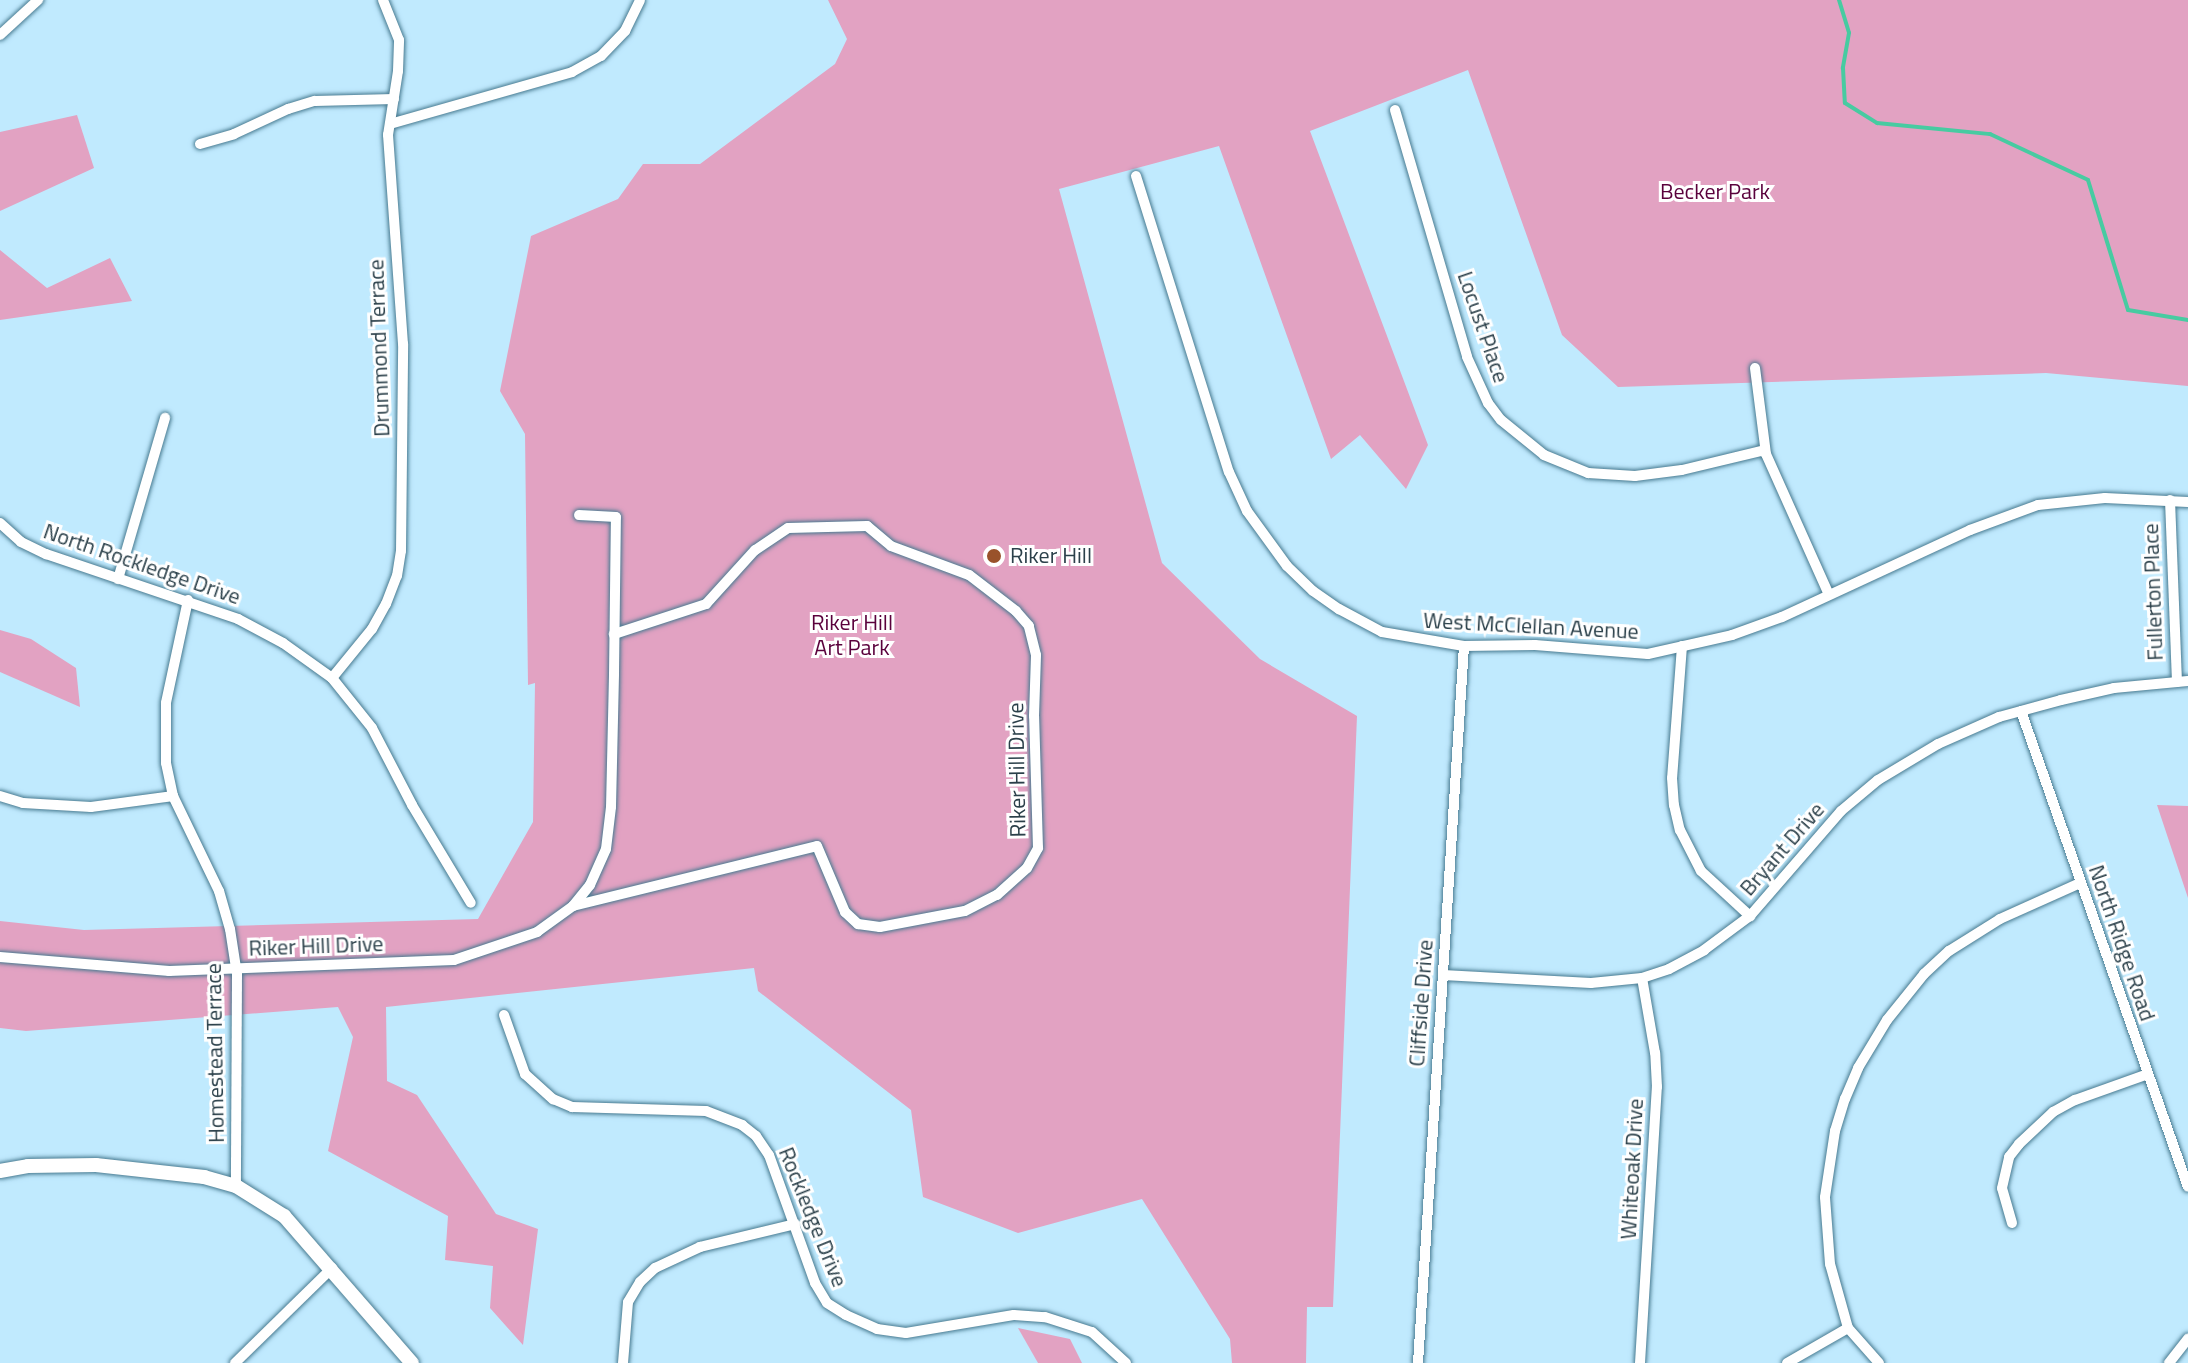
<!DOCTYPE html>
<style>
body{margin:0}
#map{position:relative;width:2188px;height:1363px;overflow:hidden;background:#c0eafe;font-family:"Titillium Web",sans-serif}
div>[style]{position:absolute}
.green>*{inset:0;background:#e2a2c2}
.stream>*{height:4px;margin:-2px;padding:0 2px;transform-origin:2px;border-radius:2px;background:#47cba1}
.roads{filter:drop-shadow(0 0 2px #477a90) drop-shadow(0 0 2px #477a90)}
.street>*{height:10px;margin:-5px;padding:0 5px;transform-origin:5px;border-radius:5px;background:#fff}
.secondary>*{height:14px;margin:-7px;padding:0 7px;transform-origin:7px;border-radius:7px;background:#fff}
.dots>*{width:22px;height:22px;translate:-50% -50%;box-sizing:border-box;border:4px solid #fff;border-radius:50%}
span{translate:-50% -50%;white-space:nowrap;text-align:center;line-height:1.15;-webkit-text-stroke:6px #fff;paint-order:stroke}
.park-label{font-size:22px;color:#5a013c}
.street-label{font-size:22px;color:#2b404a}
.poi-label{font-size:22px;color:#2b404a}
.left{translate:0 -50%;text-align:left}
</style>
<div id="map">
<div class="green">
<i style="clip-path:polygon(828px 0,2188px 0,2188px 386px,2046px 373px,1618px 387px,1562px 335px,1468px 70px,1310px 131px,1428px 445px,1406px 489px,1360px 435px,1331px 459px,1219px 146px,1059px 189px,1162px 563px,1260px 659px,1357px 716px,1333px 1307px,1307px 1307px,1306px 1363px,1232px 1363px,1230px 1339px,1142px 1199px,1018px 1233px,923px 1197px,911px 1110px,758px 991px,754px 968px,386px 1007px,387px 1081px,417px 1095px,496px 1214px,538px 1229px,523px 1345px,490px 1308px,493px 1266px,445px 1260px,448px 1216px,328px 1151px,353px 1037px,338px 1007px,26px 1031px,0 1028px,0 921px,84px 930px,478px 919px,533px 822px,535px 683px,528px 685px,525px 434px,500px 391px,531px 236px,618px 199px,643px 164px,700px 164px,835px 64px,847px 39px)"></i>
<i style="clip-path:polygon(77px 115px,94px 168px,0 211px,0 132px)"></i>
<i style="clip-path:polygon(0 250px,47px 288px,110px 258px,132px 301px,0 320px)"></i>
<i style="clip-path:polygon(0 630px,31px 639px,76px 668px,80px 707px,0 672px)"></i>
<i style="clip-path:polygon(2157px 805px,2188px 806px,2188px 898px)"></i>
<i style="clip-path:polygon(1018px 1328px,1070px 1339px,1082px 1363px,1038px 1363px)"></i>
</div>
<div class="stream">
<i style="left:1839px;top:0;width:34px;rotate:73deg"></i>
<i style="left:1849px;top:33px;width:36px;rotate:100deg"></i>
<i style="left:1843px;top:68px;width:35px;rotate:87deg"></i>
<i style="left:1845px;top:103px;width:38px;rotate:32deg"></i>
<i style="left:1877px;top:123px;width:114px;rotate:5.6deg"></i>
<i style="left:1990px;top:134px;width:108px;rotate:25.1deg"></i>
<i style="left:2088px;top:180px;width:136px;rotate:72.9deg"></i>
<i style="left:2128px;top:310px;width:61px;rotate:9.5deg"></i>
</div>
<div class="roads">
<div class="street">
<i style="left:0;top:35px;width:52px;rotate:-42.6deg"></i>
<i style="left:1395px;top:110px;width:257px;rotate:73.7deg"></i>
<i style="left:1467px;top:357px;width:51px;rotate:65.5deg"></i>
<i style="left:1488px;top:403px;width:21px;rotate:53deg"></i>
<i style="left:1501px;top:420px;width:55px;rotate:39.1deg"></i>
<i style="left:1544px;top:455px;width:48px;rotate:22.2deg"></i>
<i style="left:1588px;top:473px;width:47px;rotate:3.7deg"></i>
<i style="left:1635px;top:476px;width:47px;rotate:-7.3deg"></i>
<i style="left:1682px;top:470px;width:85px;rotate:-13.5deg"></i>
<i style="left:390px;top:124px;width:189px;rotate:-15.9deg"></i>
<i style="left:572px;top:72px;width:33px;rotate:-29deg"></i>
<i style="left:601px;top:56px;width:35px;rotate:-46deg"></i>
<i style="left:625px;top:31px;width:34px;rotate:-64deg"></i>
<i style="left:200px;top:144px;width:35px;rotate:-16deg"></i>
<i style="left:234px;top:134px;width:60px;rotate:-24.8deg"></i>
<i style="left:288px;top:109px;width:28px;rotate:-17deg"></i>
<i style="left:315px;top:101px;width:79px;rotate:-1.5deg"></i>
<i style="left:1136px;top:176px;width:310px;rotate:72.6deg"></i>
<i style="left:1229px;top:472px;width:43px;rotate:65.2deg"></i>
<i style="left:1247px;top:511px;width:68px;rotate:54deg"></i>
<i style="left:1287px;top:566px;width:36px;rotate:44deg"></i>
<i style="left:1313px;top:591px;width:32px;rotate:35deg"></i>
<i style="left:1339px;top:609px;width:49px;rotate:28.1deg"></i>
<i style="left:1382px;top:632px;width:83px;rotate:9.7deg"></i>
<i style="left:1464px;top:646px;width:71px;rotate:-0.8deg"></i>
<i style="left:1535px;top:645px;width:113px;rotate:4.6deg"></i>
<i style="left:1648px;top:654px;width:86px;rotate:-12.7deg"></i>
<i style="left:1732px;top:635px;width:53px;rotate:-19.8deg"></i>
<i style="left:1782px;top:617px;width:207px;rotate:-24.8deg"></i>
<i style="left:1970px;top:530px;width:72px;rotate:-20.2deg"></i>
<i style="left:2038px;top:505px;width:67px;rotate:-6deg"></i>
<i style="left:2105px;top:498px;width:83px;rotate:2.8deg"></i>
<i style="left:1755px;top:368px;width:87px;rotate:82.7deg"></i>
<i style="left:1766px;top:454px;width:154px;rotate:65.9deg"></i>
<i style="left:2170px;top:500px;width:182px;rotate:87.8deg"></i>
<i style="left:0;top:523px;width:28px;rotate:42deg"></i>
<i style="left:21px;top:542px;width:28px;rotate:26deg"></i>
<i style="left:46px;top:554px;width:203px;rotate:18.7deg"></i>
<i style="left:238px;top:619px;width:51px;rotate:28.1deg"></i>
<i style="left:283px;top:643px;width:60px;rotate:35.5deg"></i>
<i style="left:332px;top:678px;width:64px;rotate:51.3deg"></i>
<i style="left:372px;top:728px;width:87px;rotate:62.5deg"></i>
<i style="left:412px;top:805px;width:114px;rotate:59deg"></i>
<i style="left:118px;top:579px;width:168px;rotate:-73.7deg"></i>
<i style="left:188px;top:600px;width:105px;rotate:102.1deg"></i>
<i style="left:166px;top:703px;width:60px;rotate:90deg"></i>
<i style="left:166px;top:763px;width:34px;rotate:78deg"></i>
<i style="left:173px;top:796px;width:106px;rotate:64.2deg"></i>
<i style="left:219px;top:891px;width:40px;rotate:74deg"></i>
<i style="left:230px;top:929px;width:46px;rotate:81.2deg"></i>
<i style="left:237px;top:974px;width:212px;rotate:90.3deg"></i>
<i style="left:1682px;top:646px;width:132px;rotate:94.3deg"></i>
<i style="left:1672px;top:778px;width:27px;rotate:86deg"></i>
<i style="left:1674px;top:805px;width:26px;rotate:77deg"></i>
<i style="left:1680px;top:830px;width:46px;rotate:62.9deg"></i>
<i style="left:1701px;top:871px;width:67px;rotate:42.6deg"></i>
<i style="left:332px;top:678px;width:63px;rotate:-50.8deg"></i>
<i style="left:372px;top:629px;width:29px;rotate:-61deg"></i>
<i style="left:386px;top:604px;width:30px;rotate:-69deg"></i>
<i style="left:397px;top:576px;width:25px;rotate:-81deg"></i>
<i style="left:401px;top:551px;width:207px;rotate:-89.4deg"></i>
<i style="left:403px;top:344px;width:210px;rotate:-94.1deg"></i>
<i style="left:388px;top:135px;width:65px;rotate:-81.1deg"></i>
<i style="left:398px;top:71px;width:31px;rotate:-88deg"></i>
<i style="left:399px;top:40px;width:43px;rotate:-111.8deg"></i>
<i style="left:2021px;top:711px;width:504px;rotate:70.67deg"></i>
<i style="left:0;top:796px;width:24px;rotate:17deg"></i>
<i style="left:23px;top:803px;width:68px;rotate:3.4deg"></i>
<i style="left:91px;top:807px;width:83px;rotate:-7.6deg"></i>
<i style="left:573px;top:906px;width:251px;rotate:-13.8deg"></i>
<i style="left:817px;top:846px;width:72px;rotate:67deg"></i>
<i style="left:845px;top:912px;width:18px;rotate:43deg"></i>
<i style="left:858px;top:924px;width:22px;rotate:8deg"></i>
<i style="left:880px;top:927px;width:86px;rotate:-10.7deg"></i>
<i style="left:965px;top:911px;width:36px;rotate:-27deg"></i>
<i style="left:997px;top:895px;width:40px;rotate:-42deg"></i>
<i style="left:1027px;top:868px;width:23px;rotate:-61deg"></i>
<i style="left:1038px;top:848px;width:132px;rotate:-91.7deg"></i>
<i style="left:1034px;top:716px;width:61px;rotate:-88.1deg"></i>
<i style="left:1036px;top:655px;width:30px;rotate:-104deg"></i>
<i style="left:1029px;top:626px;width:20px;rotate:-131deg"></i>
<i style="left:1016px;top:611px;width:59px;rotate:-142.5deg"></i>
<i style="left:969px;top:575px;width:83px;rotate:-159.6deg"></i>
<i style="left:891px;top:546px;width:31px;rotate:-140deg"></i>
<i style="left:867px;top:526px;width:79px;rotate:178.5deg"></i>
<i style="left:788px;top:528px;width:40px;rotate:146deg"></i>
<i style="left:755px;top:550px;width:73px;rotate:132.2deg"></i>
<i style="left:706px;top:604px;width:97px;rotate:161.9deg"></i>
<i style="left:0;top:957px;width:170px;rotate:4.7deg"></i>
<i style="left:169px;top:971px;width:285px;rotate:-2.2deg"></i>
<i style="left:454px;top:960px;width:88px;rotate:-18.6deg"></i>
<i style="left:537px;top:932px;width:44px;rotate:-35.8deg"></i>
<i style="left:573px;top:906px;width:27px;rotate:-51deg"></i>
<i style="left:590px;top:885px;width:39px;rotate:-66deg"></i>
<i style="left:606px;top:849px;width:42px;rotate:-83.2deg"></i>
<i style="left:611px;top:807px;width:133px;rotate:-88.7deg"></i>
<i style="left:614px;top:674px;width:157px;rotate:-89.3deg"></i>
<i style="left:616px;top:517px;width:37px;rotate:-177deg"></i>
<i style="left:1443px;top:975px;width:148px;rotate:3.1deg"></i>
<i style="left:1591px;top:983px;width:51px;rotate:-5.6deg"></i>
<i style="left:1642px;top:978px;width:28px;rotate:-18deg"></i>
<i style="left:1669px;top:969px;width:40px;rotate:-28deg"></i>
<i style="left:1704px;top:950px;width:57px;rotate:-36.5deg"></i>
<i style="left:1750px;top:916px;width:139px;rotate:-49.1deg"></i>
<i style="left:1841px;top:811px;width:48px;rotate:-40deg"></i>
<i style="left:1878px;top:780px;width:70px;rotate:-31deg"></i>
<i style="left:1938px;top:744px;width:67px;rotate:-23.9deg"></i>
<i style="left:1999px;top:717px;width:64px;rotate:-15.3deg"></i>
<i style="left:2061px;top:700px;width:54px;rotate:-12.8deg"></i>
<i style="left:2114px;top:688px;width:74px;rotate:-5.4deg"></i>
<i style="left:504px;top:1015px;width:63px;rotate:70.4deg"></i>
<i style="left:525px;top:1074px;width:38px;rotate:42deg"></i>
<i style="left:553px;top:1099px;width:21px;rotate:23deg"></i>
<i style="left:572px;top:1107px;width:134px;rotate:1.7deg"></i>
<i style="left:706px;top:1111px;width:39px;rotate:21deg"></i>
<i style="left:742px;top:1125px;width:18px;rotate:38deg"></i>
<i style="left:756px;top:1136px;width:23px;rotate:56deg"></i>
<i style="left:769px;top:1155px;width:136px;rotate:70.2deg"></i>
<i style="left:815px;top:1283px;width:23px;rotate:59deg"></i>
<i style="left:827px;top:1303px;width:22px;rotate:32deg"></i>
<i style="left:846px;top:1315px;width:34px;rotate:24deg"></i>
<i style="left:877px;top:1329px;width:29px;rotate:8deg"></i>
<i style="left:906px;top:1333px;width:109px;rotate:-9.5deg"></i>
<i style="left:1014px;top:1315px;width:31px;rotate:4deg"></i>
<i style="left:1045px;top:1317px;width:49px;rotate:17.7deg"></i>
<i style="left:1092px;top:1332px;width:46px;rotate:42.4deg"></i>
<i style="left:2012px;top:1223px;width:36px;rotate:-106deg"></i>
<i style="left:2002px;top:1188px;width:32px;rotate:-77deg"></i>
<i style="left:2009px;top:1157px;width:16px;rotate:-52deg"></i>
<i style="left:2019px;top:1144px;width:47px;rotate:-43.3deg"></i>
<i style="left:2053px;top:1112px;width:25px;rotate:-29deg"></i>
<i style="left:2075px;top:1100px;width:77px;rotate:-19.6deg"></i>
<i style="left:235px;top:1363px;width:136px;rotate:-44.4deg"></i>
<i style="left:623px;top:1363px;width:61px;rotate:-85.3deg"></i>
<i style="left:628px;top:1302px;width:23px;rotate:-59deg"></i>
<i style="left:640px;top:1282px;width:21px;rotate:-43deg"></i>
<i style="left:655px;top:1268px;width:50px;rotate:-25deg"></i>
<i style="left:700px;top:1247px;width:98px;rotate:-13.6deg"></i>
<i style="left:1418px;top:1363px;width:718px;rotate:-86.33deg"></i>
<i style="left:1640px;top:1363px;width:277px;rotate:-86.5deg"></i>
<i style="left:1657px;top:1087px;width:34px;rotate:-93deg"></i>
<i style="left:1655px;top:1053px;width:76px;rotate:-99.8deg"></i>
<i style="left:1787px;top:1363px;width:70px;rotate:-29.8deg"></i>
<i style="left:1879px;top:1363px;width:47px;rotate:-131.5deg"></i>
<i style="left:1848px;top:1328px;width:66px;rotate:-105.7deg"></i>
<i style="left:1830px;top:1264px;width:67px;rotate:-94.3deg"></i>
<i style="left:1825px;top:1197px;width:67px;rotate:-81.4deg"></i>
<i style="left:1835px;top:1131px;width:34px;rotate:-73deg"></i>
<i style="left:1845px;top:1099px;width:34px;rotate:-67deg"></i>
<i style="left:1858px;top:1068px;width:56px;rotate:-58.9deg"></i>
<i style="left:1887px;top:1020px;width:59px;rotate:-51.2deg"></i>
<i style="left:1924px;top:974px;width:34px;rotate:-43deg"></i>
<i style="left:1949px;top:951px;width:60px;rotate:-32.1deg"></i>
<i style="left:2000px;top:919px;width:88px;rotate:-24.2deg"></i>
<i style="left:2169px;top:1363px;width:31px;rotate:-52deg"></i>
</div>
<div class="secondary">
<i style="left:0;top:1171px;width:28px;rotate:-10deg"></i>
<i style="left:28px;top:1166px;width:68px;rotate:-0.8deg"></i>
<i style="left:96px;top:1165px;width:109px;rotate:6.3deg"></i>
<i style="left:204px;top:1177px;width:33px;rotate:16deg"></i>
<i style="left:236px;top:1186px;width:57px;rotate:32deg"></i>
<i style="left:284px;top:1216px;width:195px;rotate:49deg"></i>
</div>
</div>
<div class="dots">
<i style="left:994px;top:556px;background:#99522b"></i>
</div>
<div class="park-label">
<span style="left:1715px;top:192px">Becker Park</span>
<span style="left:852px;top:635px">Riker Hill<br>Art Park</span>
</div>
<div class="street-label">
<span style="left:1483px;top:327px;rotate:71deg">Locust Place</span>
<span style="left:379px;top:348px;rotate:-92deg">Drummond Terrace</span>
<span style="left:142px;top:564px;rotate:19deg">North Rockledge Drive</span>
<span style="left:2153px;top:592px;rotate:-92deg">Fullerton Place</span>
<span style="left:1531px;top:626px;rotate:3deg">West McClellan Avenue</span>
<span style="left:1017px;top:770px;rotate:-91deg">Riker Hill Drive</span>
<span style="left:1782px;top:849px;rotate:-49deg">Bryant Drive</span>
<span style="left:2122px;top:943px;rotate:71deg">North Ridge Road</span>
<span style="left:316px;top:946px;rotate:-2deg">Riker Hill Drive</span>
<span style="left:1421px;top:1003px;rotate:-86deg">Cliffside Drive</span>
<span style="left:215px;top:1053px;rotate:-91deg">Homestead Terrace</span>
<span style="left:1632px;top:1169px;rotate:-87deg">Whiteoak Drive</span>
<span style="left:813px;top:1217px;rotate:68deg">Rockledge Drive</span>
</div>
<div class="poi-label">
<span class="left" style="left:1010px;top:556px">Riker Hill</span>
</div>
</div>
